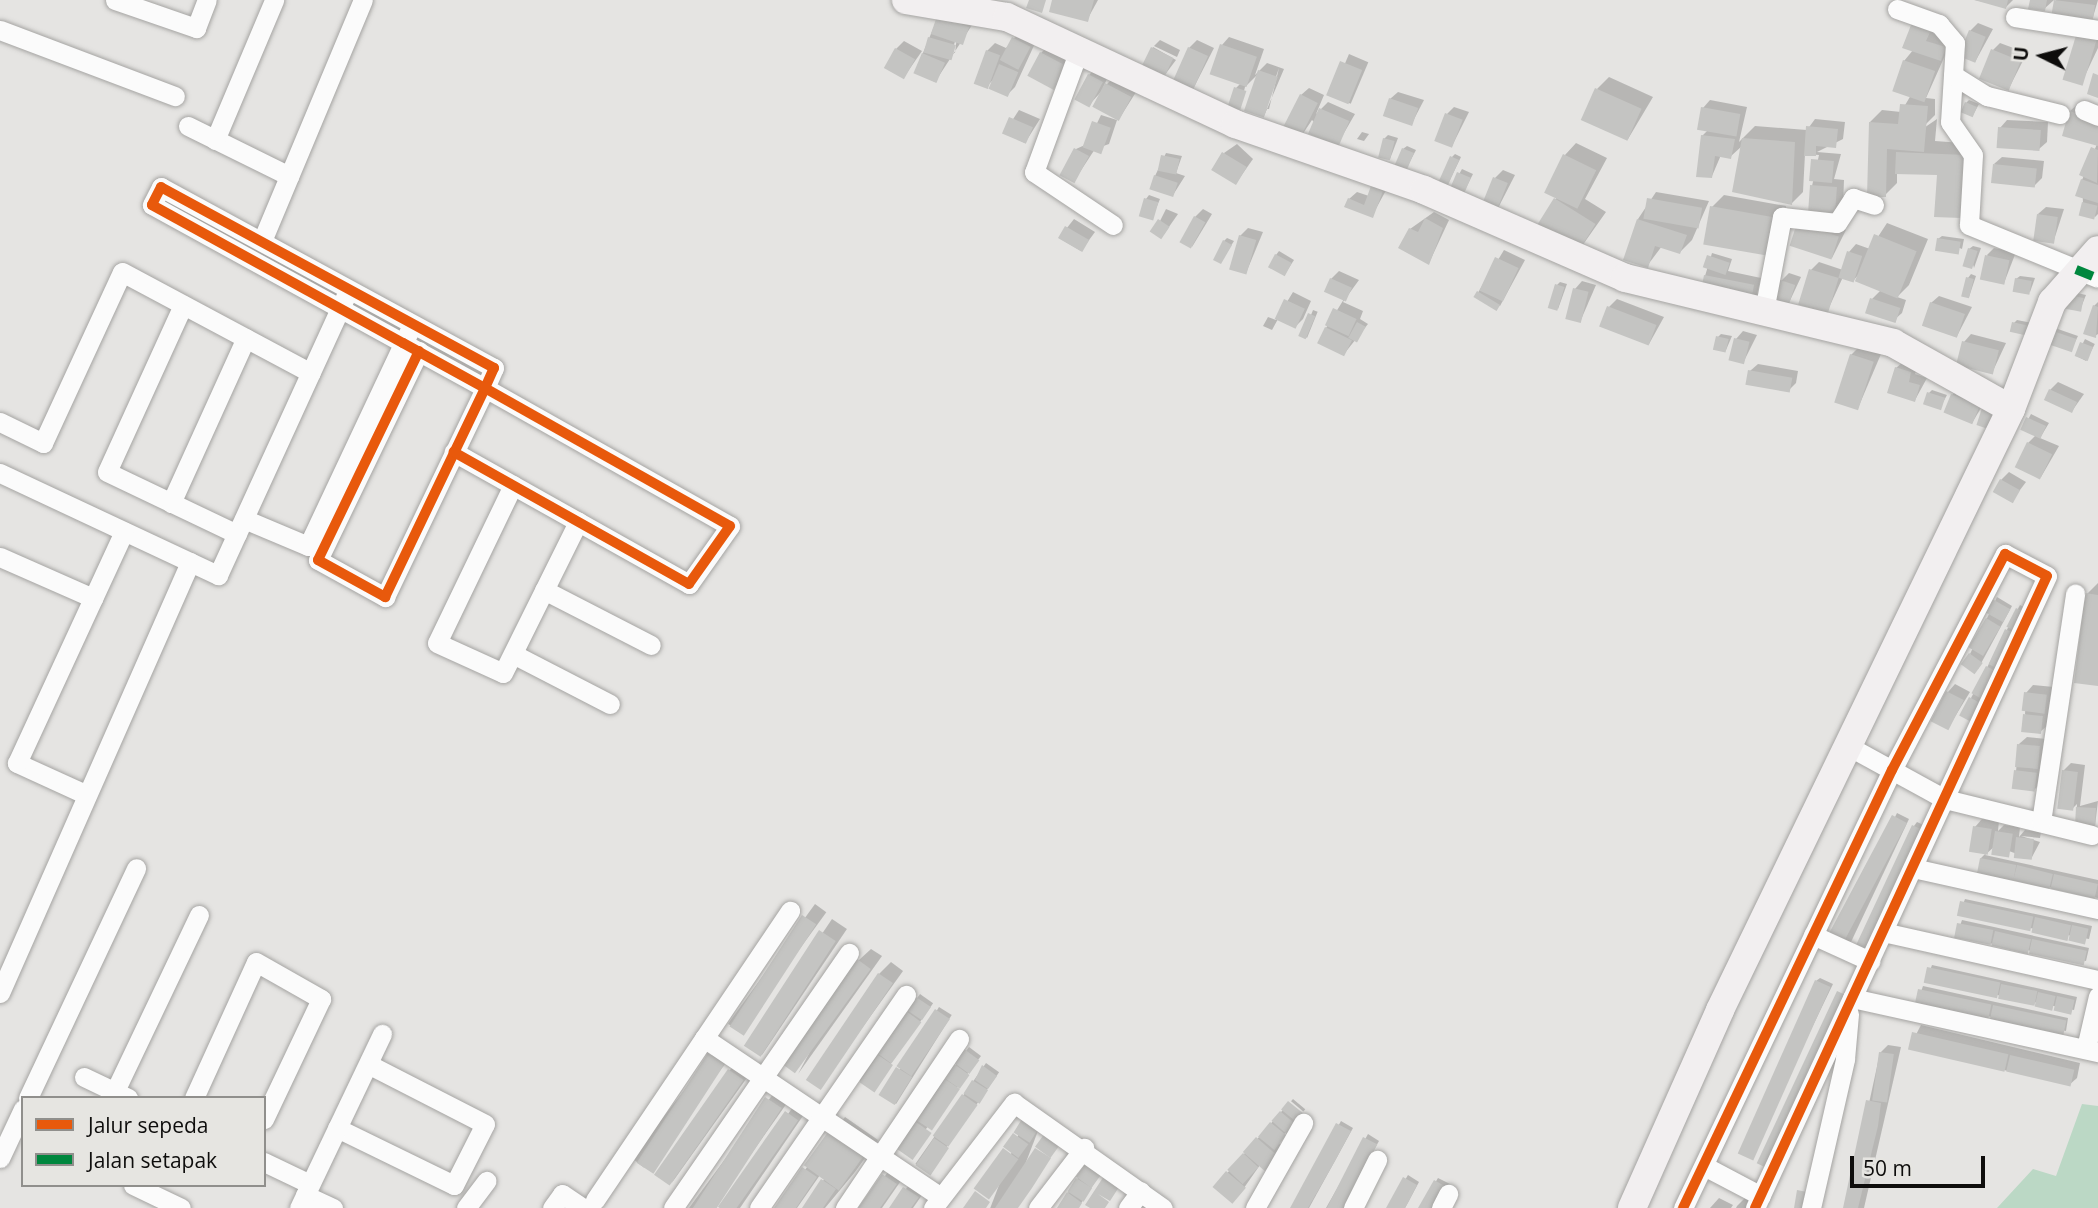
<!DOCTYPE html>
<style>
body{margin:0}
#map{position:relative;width:2098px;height:1208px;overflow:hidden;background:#e5e4e2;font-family:"Open Sans",sans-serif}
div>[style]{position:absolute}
.green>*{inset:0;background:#bbd8c5}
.shadow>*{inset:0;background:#0003;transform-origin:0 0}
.building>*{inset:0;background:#c4c4c2;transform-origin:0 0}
.roads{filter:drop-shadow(0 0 2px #a5a4a2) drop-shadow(0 0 2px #a5a4a2)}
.street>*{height:19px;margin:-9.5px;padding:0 9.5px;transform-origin:9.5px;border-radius:9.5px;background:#fbfbfb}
.secondary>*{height:28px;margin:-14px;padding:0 14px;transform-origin:14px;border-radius:14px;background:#f2eff0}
.quiet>*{height:9px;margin-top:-4.5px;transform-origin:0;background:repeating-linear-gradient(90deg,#00873e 0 18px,transparent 0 27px)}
.cycleway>*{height:10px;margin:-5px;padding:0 5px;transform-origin:5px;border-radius:5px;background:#e8590c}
span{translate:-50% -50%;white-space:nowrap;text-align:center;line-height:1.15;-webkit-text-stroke:7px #e6e5e1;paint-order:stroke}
.legend{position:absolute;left:21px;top:1096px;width:245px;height:91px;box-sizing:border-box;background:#e6e5e1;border:2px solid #908f8c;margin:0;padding:9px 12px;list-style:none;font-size:21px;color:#0e0d0c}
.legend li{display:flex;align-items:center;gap:14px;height:35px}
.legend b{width:35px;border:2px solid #908f8c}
.north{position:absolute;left:2007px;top:21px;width:70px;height:70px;-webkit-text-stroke:5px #e6e5e1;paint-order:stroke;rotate:276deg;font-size:19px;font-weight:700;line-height:28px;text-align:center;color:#0e0d0c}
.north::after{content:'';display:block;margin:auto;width:24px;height:32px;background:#0e0d0c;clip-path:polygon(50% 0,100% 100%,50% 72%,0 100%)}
.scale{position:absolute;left:1850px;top:1156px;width:135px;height:32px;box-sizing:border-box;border:4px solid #0e0d0c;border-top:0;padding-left:9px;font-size:21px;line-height:24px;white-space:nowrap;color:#0e0d0c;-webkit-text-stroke:5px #e6e5e1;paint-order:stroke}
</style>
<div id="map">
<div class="green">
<i style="clip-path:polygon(2082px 1104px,2098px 1106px,2098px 1208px,1997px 1208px,2033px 1169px,2056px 1176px)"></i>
</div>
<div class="shadow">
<i style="clip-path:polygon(1054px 0,1098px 0,1087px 20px)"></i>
<i style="clip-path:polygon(1975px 0,2013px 0,2006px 7px)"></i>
<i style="clip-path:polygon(2031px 0,2054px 0,2044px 9px)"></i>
<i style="clip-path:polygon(2056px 0,2098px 0,2091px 24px,2098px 26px,2098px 48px,2081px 84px,2080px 30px,2053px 16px)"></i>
<i style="clip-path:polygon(evenodd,938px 17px,976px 19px,935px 82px,915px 72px,938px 17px,957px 36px,955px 53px,951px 53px,957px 36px)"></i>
<i style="clip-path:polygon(1938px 20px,1933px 33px,1952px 40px,1926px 98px,1935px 99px,1935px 115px,1918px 132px,1937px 119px,1935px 141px,1976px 144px,1939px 174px,1897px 172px,1897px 183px,1885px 195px,1870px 122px,1882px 110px,1901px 112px,1911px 95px,1904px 61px)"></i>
<i style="clip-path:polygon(1978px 23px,1993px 29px,1975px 62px,1970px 31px)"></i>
<i style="clip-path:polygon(1021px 30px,1037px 39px,1015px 87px,1008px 94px,995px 78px,986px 87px,987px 51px,995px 43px,1006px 48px)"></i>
<i style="clip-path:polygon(evenodd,1229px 37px,1264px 49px,1255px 75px,1267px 63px,1284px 69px,1264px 116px,1259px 73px,1245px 87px,1240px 107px,1236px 88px,1241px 83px,1222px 45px,1229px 37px,1279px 68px,1269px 109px,1265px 109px,1279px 68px)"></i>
<i style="clip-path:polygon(1160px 40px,1180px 50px,1177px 57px,1154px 46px)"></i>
<i style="clip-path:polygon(1197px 40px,1214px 48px,1191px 93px,1189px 48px)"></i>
<i style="clip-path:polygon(904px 41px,922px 51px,904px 77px,896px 49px)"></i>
<i style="clip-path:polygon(2000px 43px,2027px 53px,2009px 88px,1993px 50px)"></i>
<i style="clip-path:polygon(1049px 45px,1072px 58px,1053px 88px,1041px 53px)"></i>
<i style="clip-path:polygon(1153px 47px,1176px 60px,1164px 76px,1144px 67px)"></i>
<i style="left:1349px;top:54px;width:21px;height:45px;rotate:23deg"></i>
<i style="clip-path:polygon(1097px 67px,1109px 74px,1103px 88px,1114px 77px,1138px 89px,1119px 119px,1101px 92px,1089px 105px,1089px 75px)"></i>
<i style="clip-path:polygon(1609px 77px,1653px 97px,1628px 139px,1597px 89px)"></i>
<i style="clip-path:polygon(1309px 88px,1324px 95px,1316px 114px,1328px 102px,1355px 114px,1337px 145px,1312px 120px,1300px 138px,1301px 95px)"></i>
<i style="clip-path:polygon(1398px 92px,1424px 100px,1412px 123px,1390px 99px)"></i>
<i style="clip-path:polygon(1710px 100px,1747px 107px,1739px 142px,1755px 126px,1807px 130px,1815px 119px,1845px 122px,1843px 139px,1817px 152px,1841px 154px,1834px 179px,1844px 180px,1843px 206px,1835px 214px,1812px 186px,1819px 155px,1805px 154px,1803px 192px,1791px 204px,1742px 146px,1730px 157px,1721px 155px,1712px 176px,1702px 136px,1708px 130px,1703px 108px)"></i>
<i style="clip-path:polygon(1969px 100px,1979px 104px,1973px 115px,1966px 103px)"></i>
<i style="clip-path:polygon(2078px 104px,2098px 109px,2098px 214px,2095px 217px,2083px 203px,2082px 180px,2097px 144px,2070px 111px)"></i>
<i style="clip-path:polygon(1454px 107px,1469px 112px,1452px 146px,1447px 114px)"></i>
<i style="clip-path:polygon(1019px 110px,1040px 119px,1025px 143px,1004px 133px)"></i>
<i style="clip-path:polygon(1101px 115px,1117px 120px,1109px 144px,1095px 149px,1074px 181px,1076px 149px,1087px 144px)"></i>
<i style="clip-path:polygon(2007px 120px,2048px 122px,2047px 142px,2039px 149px,2000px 128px)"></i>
<i style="clip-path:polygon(1362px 132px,1369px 134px,1364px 141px,1357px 139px)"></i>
<i style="clip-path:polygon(1388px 135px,1398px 138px,1390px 159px,1384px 139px)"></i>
<i style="clip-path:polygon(1576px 143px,1607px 158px,1585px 199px,1606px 212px,1577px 253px,1538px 229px,1557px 197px,1565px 155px)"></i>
<i style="clip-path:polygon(1237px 144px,1253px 159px,1236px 183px,1224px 153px)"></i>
<i style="clip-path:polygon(1407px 146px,1416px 150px,1405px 171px,1403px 149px)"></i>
<i style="clip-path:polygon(1166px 153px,1182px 156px,1176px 173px,1185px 176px,1173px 195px,1155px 176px)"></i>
<i style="clip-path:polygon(1455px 154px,1461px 157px,1446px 188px,1452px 157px)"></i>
<i style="clip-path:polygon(2002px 157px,2044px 161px,2042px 178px,2034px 186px,1994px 164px)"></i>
<i style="clip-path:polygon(1462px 169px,1473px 174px,1463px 194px,1449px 192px)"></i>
<i style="clip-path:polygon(1503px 170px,1515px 175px,1496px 212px,1495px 178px)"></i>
<i style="clip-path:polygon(1390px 183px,1372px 216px,1349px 199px,1357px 192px,1369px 196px,1372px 187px)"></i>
<i style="clip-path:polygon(1656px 192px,1709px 201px,1692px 240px,1680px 252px,1662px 246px,1647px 266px,1638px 219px)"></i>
<i style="clip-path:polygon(1149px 195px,1160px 199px,1152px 218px,1146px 199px)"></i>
<i style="clip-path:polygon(1724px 195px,1786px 206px,1780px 242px,1712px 207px)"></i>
<i style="clip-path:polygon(2046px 207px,2064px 209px,2053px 243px,2038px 214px)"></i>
<i style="clip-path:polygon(1166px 209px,1178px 214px,1164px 234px,1160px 221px)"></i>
<i style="clip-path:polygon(1203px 209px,1212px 214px,1192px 247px,1195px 217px)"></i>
<i style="clip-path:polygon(1434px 212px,1449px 220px,1429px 263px,1410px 229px)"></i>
<i style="clip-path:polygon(1806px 217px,1846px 230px,1832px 258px)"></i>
<i style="clip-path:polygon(1074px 219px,1095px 232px,1081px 251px,1059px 238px)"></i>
<i style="clip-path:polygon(1887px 223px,1928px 239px,1909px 285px,1897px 297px,1906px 300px,1902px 313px,1894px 320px,1872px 299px,1881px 290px,1860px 273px,1853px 281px,1843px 277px,1827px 312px,1811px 270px,1819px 262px,1843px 270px,1849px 252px,1856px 244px,1870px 249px)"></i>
<i style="clip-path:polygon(1248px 228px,1263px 232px,1246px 273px,1240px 236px)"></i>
<i style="clip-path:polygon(1942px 236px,1964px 239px,1962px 249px,1938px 239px)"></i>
<i style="clip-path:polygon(1227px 238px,1234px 241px,1221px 262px,1224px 241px)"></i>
<i style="clip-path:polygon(1973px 246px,1981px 248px,1974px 268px,1969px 249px)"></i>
<i style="clip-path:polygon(1994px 248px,2016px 252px,2004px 283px,1987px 255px)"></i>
<i style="clip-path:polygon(1504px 250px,1525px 260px,1500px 306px,1476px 296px)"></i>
<i style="clip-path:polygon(1279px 251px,1294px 260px,1285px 274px,1276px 255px)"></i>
<i style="clip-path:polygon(1712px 253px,1732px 259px,1728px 271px,1761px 278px,1756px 298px,1705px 276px)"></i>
<i style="clip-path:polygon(1339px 271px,1359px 280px,1343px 302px,1363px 311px,1360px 319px,1368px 324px,1344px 354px,1326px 328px,1344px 299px,1331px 279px)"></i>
<i style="clip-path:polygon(1789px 273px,1801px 277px,1786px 309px,1781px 281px)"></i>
<i style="clip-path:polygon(1971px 274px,1976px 276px,1969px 297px,1968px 278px)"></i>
<i style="clip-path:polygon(2020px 276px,2035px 278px,2030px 292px,2016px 279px)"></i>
<i style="clip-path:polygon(1582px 281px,1596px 285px,1580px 322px,1575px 289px)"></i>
<i style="clip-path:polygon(1560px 282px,1567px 284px,1558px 309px,1557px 285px)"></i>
<i style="clip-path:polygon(1293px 292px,1311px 301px,1303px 319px,1295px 327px,1278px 319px,1272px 330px,1263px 326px,1268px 317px,1276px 320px)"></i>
<i style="clip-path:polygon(2073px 292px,2086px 295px,2080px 310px)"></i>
<i style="clip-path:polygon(1939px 296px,1972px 307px,1957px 336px,1931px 303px)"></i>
<i style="clip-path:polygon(1617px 299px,1664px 317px,1649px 344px,1609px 307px)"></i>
<i style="clip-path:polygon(2098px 302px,2098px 334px,2095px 336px,2094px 306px)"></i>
<i style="left:1313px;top:310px;width:5px;height:28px;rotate:22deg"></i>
<i style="clip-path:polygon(2017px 320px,2032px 323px,2030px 331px,2014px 323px)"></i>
<i style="clip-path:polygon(2055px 328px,2078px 336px,2071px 350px,2048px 342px)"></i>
<i style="clip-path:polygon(1743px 331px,1757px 335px,1743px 363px,1736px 339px)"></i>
<i style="clip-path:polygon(1721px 334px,1732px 336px,1726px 350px,1718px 337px)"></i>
<i style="clip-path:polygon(1971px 334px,2006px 343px,1992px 373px,1964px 342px)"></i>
<i style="left:2085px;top:339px;width:11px;height:19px;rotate:27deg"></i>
<i style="clip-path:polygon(1859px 347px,1881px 354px,1858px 408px,1851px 355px)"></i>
<i style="clip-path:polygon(1904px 361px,1918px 365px,1915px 374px,1927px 378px,1915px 400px,1896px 368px)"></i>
<i style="clip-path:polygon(1758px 364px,1798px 371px,1796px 383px,1788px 391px,1750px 371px)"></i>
<i style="clip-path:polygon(2058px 382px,2084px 394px,2072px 411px,2050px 390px)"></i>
<i style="clip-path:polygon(1960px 387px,1987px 398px,1972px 423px,1952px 395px)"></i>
<i style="clip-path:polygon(1932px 390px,1947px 395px,1940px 408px,1929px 393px)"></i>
<i style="clip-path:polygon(2031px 414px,2049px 423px,2040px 438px,2059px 446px,2041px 477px,2028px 443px,2036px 435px,2023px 429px)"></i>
<i style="clip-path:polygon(2009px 472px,2026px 482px,2011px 502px,2001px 480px)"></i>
<i style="clip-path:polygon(2098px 583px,2098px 683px,2087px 594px)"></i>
<i style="clip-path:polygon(1997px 597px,2012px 606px,1978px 669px,1970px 654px)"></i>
<i style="clip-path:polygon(2020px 605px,2030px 611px,1977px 718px,1971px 698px)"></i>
<i style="clip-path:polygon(1955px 684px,1970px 692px,1948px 728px,1948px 692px)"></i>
<i style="clip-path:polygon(2033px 685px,2054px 687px,2048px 725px,2040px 732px,2025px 714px,2026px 693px)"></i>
<i style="clip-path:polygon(2027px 737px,2046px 739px,2041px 783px,2033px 791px,2016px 771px,2019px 744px)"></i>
<i style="clip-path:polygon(2071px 763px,2085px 765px,2080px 806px,2098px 801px,2095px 826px,2076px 825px,2077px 804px,2072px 809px,2063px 771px)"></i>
<i style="clip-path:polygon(1897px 813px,1909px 819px,1851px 942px,1835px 939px)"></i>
<i style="clip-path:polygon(1982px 819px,1999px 821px,1998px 831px,2004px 825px,2020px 827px,2019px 837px,2025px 830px,2041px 832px,2040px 838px,2021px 836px,2040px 842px,2031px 859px,1995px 846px,1985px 855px,2098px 880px,2098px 898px,1979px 872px,1981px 858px,1987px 852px,1975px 827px)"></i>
<i style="clip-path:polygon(1917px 822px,1930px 828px,1871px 951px,1914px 826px)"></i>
<i style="clip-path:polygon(1965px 899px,2092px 926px,2089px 939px,1959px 915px)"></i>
<i style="left:815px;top:904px;width:14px;height:148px;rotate:36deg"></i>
<i style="left:832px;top:919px;width:18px;height:152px;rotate:34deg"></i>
<i style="clip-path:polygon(1962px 920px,2089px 948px,2086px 961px,1956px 937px)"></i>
<i style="clip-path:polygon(871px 949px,882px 956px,798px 1074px,859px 960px)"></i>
<i style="clip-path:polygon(891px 962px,903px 971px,819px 1088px,879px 974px)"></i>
<i style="clip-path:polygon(1932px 965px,2077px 997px,2074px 1010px,1926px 981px)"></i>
<i style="clip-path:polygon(1820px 978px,1833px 984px,1751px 1154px,1816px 981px)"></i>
<i style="clip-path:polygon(1923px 986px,2068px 1018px,2066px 1031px,1917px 1003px)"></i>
<i style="left:920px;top:994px;width:16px;height:106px;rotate:35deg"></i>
<i style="left:939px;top:1007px;width:15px;height:105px;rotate:32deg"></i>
<i style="clip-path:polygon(1921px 1025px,2080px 1063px,2077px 1078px,2069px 1085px,1909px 1048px)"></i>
<i style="left:722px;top:1042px;width:16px;height:147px;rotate:38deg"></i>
<i style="clip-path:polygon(1888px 1045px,1901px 1047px,1864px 1208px,1846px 1208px,1880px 1053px)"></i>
<i style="left:969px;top:1047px;width:15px;height:123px;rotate:37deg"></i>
<i style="clip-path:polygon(741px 1059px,754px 1068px,671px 1184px,730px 1070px)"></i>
<i style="left:986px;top:1063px;width:16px;height:123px;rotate:35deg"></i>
<i style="clip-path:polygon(779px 1086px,792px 1096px,713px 1208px,689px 1208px)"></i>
<i style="left:1293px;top:1099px;width:16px;height:3px;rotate:40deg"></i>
<i style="clip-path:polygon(798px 1100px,809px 1107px,740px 1208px,721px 1208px)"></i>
<i style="clip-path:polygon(1289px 1103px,1301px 1113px,1278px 1142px,1284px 1148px,1260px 1165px,1239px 1195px,1215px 1187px)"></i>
<i style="clip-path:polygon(845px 1117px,878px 1140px,855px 1172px,825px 1208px,804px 1208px,825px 1178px,820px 1175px,797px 1208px,776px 1208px)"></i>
<i style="left:1024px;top:1120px;width:17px;height:106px;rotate:21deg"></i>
<i style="clip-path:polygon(1341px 1121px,1353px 1128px,1309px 1208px,1292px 1208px)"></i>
<i style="clip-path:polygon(1368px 1134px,1379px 1141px,1342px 1208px,1326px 1208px)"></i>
<i style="clip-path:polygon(895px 1163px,907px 1172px,882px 1208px,860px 1208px)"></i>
<i style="clip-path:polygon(1087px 1164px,1103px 1170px,1078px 1208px,1058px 1208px)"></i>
<i style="clip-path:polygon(1408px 1175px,1419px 1182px,1405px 1208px,1388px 1208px)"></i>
<i style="clip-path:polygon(916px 1176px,929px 1185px,913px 1208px,891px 1208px)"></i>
<i style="clip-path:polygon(1438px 1178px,1450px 1184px,1437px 1208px,1420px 1208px)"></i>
<i style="clip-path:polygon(1749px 1194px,1756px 1208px,1736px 1208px,1737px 1206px)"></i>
<i style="clip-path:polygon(1719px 1198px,1733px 1205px,1731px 1208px,1710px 1208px)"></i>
</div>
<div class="building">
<i style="clip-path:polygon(1029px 0,1046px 0,1042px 13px,1026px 8px)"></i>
<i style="clip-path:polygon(1052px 0,1094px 0,1088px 22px,1049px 12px)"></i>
<i style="clip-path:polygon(1974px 0,2008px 0,2006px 9px)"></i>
<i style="clip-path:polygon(2030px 0,2047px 0,2045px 11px,2028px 9px)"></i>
<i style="clip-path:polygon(2054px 0,2095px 5px,2092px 25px,2051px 17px)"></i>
<i style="left:937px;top:16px;width:34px;height:19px;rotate:19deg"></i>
<i style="clip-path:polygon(1913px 20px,1932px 28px,1926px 41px,1946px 47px,1941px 61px,1902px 48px)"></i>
<i style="left:2078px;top:29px;width:21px;height:53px;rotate:17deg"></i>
<i style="left:1969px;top:30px;width:18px;height:28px;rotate:22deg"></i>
<i style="left:928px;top:37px;width:29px;height:16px;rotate:16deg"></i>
<i style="left:1012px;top:37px;width:21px;height:26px;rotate:28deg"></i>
<i style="left:1220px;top:44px;width:39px;height:32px;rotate:19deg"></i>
<i style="left:1151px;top:47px;width:25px;height:23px;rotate:26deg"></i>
<i style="left:1188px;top:47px;width:22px;height:43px;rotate:24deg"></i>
<i style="left:895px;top:48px;width:23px;height:23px;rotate:29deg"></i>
<i style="left:1991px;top:49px;width:32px;height:32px;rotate:22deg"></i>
<i style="left:986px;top:50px;width:15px;height:36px;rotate:20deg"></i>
<i style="left:1040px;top:52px;width:30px;height:27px;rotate:28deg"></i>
<i style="left:922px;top:53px;width:25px;height:22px;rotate:23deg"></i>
<i style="left:1903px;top:60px;width:34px;height:33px;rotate:19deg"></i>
<i style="left:1340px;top:61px;width:24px;height:37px;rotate:22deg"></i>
<i style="left:999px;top:64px;width:21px;height:27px;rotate:23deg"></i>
<i style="left:1258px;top:70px;width:21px;height:43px;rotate:19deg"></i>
<i style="clip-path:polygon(2093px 73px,2098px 75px,2098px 98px,2087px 94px)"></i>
<i style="left:1088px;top:74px;width:17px;height:29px;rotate:28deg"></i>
<i style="left:1105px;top:83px;width:30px;height:27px;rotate:28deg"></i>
<i style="left:1234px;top:87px;width:13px;height:20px;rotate:18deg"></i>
<i style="left:1595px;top:88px;width:51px;height:35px;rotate:24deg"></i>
<i style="left:1300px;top:94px;width:20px;height:41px;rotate:27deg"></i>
<i style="left:1389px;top:98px;width:31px;height:19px;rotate:19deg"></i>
<i style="left:1965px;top:102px;width:13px;height:11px;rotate:23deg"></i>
<i style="clip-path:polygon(1900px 104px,1928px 106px,1924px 152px,1887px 149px,1886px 197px,1867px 197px,1869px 122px,1898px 124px)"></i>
<i style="left:1701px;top:107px;width:40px;height:23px;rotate:10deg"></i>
<i style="left:1319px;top:108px;width:33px;height:28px;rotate:23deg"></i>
<i style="clip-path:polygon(2069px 111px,2098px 119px,2098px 146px,2062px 136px)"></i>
<i style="left:1445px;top:113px;width:19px;height:30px;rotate:21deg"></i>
<i style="left:1009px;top:117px;width:26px;height:18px;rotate:23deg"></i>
<i style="left:1092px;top:121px;width:20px;height:28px;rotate:20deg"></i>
<i style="clip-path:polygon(1806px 126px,1838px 129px,1836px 148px,1816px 146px,1816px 156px,1804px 156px)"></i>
<i style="left:1998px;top:127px;width:43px;height:21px;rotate:4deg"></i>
<i style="clip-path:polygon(1701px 135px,1735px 139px,1731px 159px,1715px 156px,1712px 178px,1696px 177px)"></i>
<i style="left:1383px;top:138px;width:12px;height:20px;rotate:14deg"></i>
<i style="clip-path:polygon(1742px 138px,1795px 142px,1792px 205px,1732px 192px)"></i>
<i style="clip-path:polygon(2091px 147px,2098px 150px,2097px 183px,2079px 175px)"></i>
<i style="left:1074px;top:148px;width:17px;height:31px;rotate:28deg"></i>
<i style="left:1402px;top:148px;width:13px;height:21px;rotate:23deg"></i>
<i style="left:1222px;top:152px;width:29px;height:21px;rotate:31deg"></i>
<i style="clip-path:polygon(1896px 152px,1965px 155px,1961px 218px,1934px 217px,1937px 175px,1895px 174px)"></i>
<i style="left:1563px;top:154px;width:37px;height:43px;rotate:26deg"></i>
<i style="left:1161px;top:155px;width:19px;height:16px;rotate:12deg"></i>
<i style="left:1450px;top:156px;width:10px;height:33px;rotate:24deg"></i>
<i style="left:1811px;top:159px;width:23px;height:22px;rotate:5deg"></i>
<i style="left:1993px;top:164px;width:44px;height:19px;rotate:6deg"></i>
<i style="left:1457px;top:172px;width:15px;height:23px;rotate:23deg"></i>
<i style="left:1154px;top:175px;width:25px;height:15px;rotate:18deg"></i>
<i style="left:1493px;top:177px;width:16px;height:33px;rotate:22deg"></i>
<i style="clip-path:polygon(2081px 179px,2098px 185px,2098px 203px,2075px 196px)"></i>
<i style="left:1810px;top:185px;width:27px;height:28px;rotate:4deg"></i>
<i style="clip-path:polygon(1371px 186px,1383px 191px,1373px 218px,1344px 207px,1348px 198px,1364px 205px)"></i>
<i style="left:1144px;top:198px;width:15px;height:19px;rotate:16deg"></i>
<i style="left:1554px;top:198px;width:49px;height:36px;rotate:32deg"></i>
<i style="left:1647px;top:198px;width:56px;height:21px;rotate:10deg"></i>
<i style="left:2082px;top:202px;width:16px;height:14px;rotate:14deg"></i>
<i style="left:1710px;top:206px;width:66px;height:39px;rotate:10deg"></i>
<i style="left:2037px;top:214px;width:21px;height:27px;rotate:8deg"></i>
<i style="left:1194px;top:216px;width:13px;height:30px;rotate:29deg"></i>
<i style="clip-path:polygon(1425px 218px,1443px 228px,1429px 265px,1398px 248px,1409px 228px,1418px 232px)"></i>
<i style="left:1158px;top:219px;width:14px;height:15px;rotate:34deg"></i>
<i style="clip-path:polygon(1637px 219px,1687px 235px,1680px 254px,1655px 246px,1648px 268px,1623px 260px)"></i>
<i style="left:1797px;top:223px;width:44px;height:24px;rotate:18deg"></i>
<i style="left:1065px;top:226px;width:28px;height:14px;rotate:30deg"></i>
<i style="left:1874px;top:234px;width:46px;height:51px;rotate:22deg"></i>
<i style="left:1239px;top:235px;width:18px;height:36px;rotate:16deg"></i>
<i style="left:1937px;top:238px;width:24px;height:13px;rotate:9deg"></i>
<i style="clip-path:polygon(1223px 240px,1232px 245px,1221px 264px,1213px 260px)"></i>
<i style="left:1968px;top:248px;width:10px;height:19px;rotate:17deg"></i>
<i style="left:1847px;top:251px;width:16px;height:28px;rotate:18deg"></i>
<i style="left:1275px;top:254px;width:19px;height:15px;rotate:28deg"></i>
<i style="left:1707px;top:255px;width:24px;height:13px;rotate:19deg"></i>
<i style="left:1985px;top:255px;width:25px;height:25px;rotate:12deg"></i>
<i style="left:1495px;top:257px;width:26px;height:37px;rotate:25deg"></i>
<i style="left:1809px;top:269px;width:31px;height:37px;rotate:17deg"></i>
<i style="left:1704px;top:275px;width:51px;height:23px;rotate:11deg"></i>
<i style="left:1966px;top:277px;width:8px;height:20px;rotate:14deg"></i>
<i style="left:1330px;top:278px;width:24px;height:15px;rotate:24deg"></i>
<i style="left:2015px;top:278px;width:17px;height:14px;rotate:10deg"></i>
<i style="left:1780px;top:280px;width:16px;height:28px;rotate:18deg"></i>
<i style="left:1555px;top:284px;width:10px;height:25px;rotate:17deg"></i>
<i style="left:1573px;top:288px;width:16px;height:32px;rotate:14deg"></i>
<i style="left:1477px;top:291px;width:27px;height:7px;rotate:31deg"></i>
<i style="left:2068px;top:295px;width:16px;height:14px;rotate:11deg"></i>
<i style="left:1870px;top:298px;width:32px;height:16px;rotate:18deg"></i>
<i style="left:1284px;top:299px;width:23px;height:22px;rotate:25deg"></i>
<i style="left:1930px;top:302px;width:37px;height:25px;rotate:19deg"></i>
<i style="clip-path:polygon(2093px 305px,2098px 307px,2096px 338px,2083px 334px)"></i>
<i style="left:1607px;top:306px;width:53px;height:22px;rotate:21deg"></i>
<i style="left:1333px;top:308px;width:26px;height:19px;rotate:25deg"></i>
<i style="left:1308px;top:313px;width:8px;height:25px;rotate:23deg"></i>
<i style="left:1357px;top:322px;width:10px;height:18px;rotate:29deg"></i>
<i style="left:2012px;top:322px;width:17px;height:10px;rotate:13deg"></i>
<i style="left:1325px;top:327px;width:30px;height:18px;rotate:26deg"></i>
<i style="left:2050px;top:330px;width:28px;height:14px;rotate:19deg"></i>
<i style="left:1716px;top:336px;width:13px;height:14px;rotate:13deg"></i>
<i style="left:1734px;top:338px;width:16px;height:23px;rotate:14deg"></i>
<i style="left:1962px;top:341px;width:38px;height:25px;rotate:14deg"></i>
<i style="left:2080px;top:342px;width:14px;height:15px;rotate:21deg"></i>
<i style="left:1850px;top:354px;width:25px;height:51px;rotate:18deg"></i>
<i style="clip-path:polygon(1895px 367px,1911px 372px,1909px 382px,1920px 385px,1915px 402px,1887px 393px)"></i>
<i style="left:1748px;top:370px;width:45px;height:15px;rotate:10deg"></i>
<i style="left:2049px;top:389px;width:31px;height:12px;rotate:25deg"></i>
<i style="left:1927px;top:392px;width:19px;height:13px;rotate:18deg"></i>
<i style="left:1951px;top:394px;width:31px;height:20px;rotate:22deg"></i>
<i style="left:1982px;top:408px;width:13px;height:18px;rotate:18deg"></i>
<i style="left:2026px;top:417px;width:22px;height:14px;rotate:24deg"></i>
<i style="left:2027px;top:442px;width:28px;height:28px;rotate:26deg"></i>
<i style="left:2000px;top:479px;width:23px;height:15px;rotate:29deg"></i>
<i style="clip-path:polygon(2085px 593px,2098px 595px,2098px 686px,2074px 683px)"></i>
<i style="left:1992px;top:599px;width:21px;height:15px;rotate:29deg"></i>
<i style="left:2016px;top:608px;width:13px;height:21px;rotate:27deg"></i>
<i style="left:1986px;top:618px;width:17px;height:34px;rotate:31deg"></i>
<i style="left:2005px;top:629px;width:14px;height:39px;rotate:25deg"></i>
<i style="left:1969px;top:653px;width:17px;height:14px;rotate:36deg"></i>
<i style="left:1986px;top:666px;width:15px;height:31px;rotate:28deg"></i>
<i style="left:1946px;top:691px;width:20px;height:34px;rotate:27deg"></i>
<i style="left:2024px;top:692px;width:23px;height:19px;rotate:7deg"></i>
<i style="left:1969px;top:697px;width:17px;height:21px;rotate:28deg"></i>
<i style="left:2023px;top:714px;width:20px;height:18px;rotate:6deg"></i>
<i style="left:2017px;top:744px;width:23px;height:23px;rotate:5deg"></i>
<i style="left:2014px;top:770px;width:23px;height:19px;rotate:7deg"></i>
<i style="left:2062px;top:770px;width:16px;height:39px;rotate:7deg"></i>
<i style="left:2076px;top:807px;width:20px;height:19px;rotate:3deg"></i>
<i style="left:1892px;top:815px;width:17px;height:138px;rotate:28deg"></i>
<i style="left:1912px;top:825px;width:17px;height:137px;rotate:25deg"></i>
<i style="left:1973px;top:826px;width:19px;height:26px;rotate:9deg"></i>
<i style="left:1995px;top:831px;width:18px;height:24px;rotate:9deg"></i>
<i style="left:2016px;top:837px;width:18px;height:21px;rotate:6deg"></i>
<i style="left:1980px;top:858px;width:37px;height:16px;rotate:11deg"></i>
<i style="left:2017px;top:865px;width:37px;height:16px;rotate:14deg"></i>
<i style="left:2054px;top:874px;width:45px;height:15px;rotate:13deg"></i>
<i style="left:1960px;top:901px;width:75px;height:15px;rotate:12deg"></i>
<i style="left:802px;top:915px;width:17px;height:133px;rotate:33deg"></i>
<i style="left:2035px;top:917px;width:37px;height:16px;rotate:13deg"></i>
<i style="left:1957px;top:923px;width:37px;height:15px;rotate:11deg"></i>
<i style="left:2072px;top:925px;width:17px;height:16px;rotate:13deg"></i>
<i style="left:819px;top:930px;width:20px;height:138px;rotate:33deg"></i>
<i style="left:1995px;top:931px;width:37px;height:15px;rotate:13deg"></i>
<i style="left:2032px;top:939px;width:56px;height:15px;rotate:12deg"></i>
<i style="left:857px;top:959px;width:17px;height:129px;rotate:36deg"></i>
<i style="left:1927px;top:967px;width:75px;height:16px;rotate:12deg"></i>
<i style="left:878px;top:973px;width:18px;height:129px;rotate:34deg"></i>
<i style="left:1815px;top:980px;width:17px;height:190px;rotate:24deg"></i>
<i style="left:2001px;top:984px;width:37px;height:15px;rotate:11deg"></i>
<i style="left:1918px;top:989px;width:75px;height:15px;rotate:12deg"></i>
<i style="left:1837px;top:991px;width:17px;height:190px;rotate:25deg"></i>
<i style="left:2038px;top:992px;width:18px;height:15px;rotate:13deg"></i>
<i style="left:2057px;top:996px;width:18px;height:15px;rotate:13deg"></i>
<i style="left:916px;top:997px;width:18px;height:16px;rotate:34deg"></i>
<i style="left:1993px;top:1005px;width:75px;height:16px;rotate:12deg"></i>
<i style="left:935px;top:1009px;width:18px;height:69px;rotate:34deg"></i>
<i style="left:906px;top:1011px;width:19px;height:51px;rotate:36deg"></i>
<i style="left:1912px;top:1032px;width:99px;height:18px;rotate:13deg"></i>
<i style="left:964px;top:1049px;width:19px;height:17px;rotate:36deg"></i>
<i style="left:1879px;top:1052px;width:15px;height:49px;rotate:8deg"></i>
<i style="left:708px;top:1053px;width:20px;height:131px;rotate:33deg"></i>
<i style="left:878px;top:1055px;width:18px;height:33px;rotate:34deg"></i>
<i style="left:2010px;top:1055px;width:66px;height:17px;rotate:13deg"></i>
<i style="left:954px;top:1064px;width:19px;height:17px;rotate:35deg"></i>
<i style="clip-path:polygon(982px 1065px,997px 1076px,988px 1089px,975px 1080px)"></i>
<i style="left:896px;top:1067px;width:19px;height:33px;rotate:32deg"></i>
<i style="left:728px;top:1069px;width:19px;height:129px;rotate:35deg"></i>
<i style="left:945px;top:1079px;width:18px;height:50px;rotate:34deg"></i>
<i style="left:972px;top:1080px;width:19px;height:16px;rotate:32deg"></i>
<i style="left:962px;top:1094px;width:19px;height:51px;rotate:35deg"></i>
<i style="left:765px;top:1097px;width:20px;height:136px;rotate:33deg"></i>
<i style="clip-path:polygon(1866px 1100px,1881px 1103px,1878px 1126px,1858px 1208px,1843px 1208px)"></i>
<i style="left:1288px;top:1101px;width:19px;height:11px;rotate:39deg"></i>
<i style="left:785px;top:1111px;width:16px;height:117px;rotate:35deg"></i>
<i style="left:1280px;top:1111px;width:20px;height:13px;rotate:41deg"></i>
<i style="left:1022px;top:1119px;width:19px;height:16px;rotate:32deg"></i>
<i style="left:916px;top:1122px;width:19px;height:33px;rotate:35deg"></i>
<i style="left:1270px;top:1122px;width:21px;height:19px;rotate:39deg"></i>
<i style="clip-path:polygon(1336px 1123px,1351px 1131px,1335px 1161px,1308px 1208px,1290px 1208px)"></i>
<i style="left:828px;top:1132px;width:43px;height:41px;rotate:36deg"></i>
<i style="left:1013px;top:1133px;width:19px;height:17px;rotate:36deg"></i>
<i style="left:1045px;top:1133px;width:19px;height:17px;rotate:36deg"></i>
<i style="left:1256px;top:1137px;width:29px;height:20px;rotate:41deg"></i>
<i style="left:1363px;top:1137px;width:16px;height:81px;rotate:27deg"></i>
<i style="left:934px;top:1138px;width:18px;height:33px;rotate:34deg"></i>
<i style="left:1003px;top:1148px;width:19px;height:50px;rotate:36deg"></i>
<i style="clip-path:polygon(1035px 1148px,1051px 1158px,1032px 1188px,1018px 1208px,995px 1208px)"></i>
<i style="left:1243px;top:1153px;width:21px;height:23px;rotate:43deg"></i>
<i style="left:1086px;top:1163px;width:19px;height:17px;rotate:36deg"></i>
<i style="clip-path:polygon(802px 1167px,817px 1177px,796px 1208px,774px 1208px)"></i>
<i style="left:1226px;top:1171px;width:26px;height:21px;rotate:40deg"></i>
<i style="clip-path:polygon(882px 1174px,897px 1184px,880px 1208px,858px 1208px)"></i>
<i style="clip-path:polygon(1104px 1176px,1119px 1187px,1110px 1201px,1098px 1194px,1109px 1202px,1105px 1208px,1090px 1208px,1085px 1205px)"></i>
<i style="clip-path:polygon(1403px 1177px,1417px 1185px,1409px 1201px,1405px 1208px,1386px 1208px)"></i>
<i style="left:1076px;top:1178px;width:19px;height:16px;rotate:32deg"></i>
<i style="clip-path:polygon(821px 1179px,836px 1189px,823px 1208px,802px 1208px)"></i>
<i style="clip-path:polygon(1434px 1180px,1448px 1188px,1437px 1208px,1418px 1208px)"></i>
<i style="clip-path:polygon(903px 1187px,919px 1197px,911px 1208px,889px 1208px)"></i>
<i style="clip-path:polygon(1797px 1190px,1812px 1193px,1809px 1208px,1794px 1208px)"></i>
<i style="clip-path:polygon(975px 1191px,990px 1202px,986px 1208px,963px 1208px)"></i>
<i style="clip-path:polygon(1067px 1192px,1082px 1203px,1079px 1208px,1057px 1208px)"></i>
</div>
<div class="roads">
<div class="street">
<i style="left:115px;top:0;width:86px;rotate:19.1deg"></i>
<i style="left:196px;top:28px;width:30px;rotate:-69deg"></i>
<i style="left:1897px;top:9px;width:45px;rotate:19.7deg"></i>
<i style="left:1939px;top:24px;width:25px;rotate:50deg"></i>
<i style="left:1955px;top:43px;width:79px;rotate:93.6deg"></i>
<i style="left:1950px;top:122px;width:40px;rotate:55.1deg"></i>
<i style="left:1973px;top:155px;width:70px;rotate:93.3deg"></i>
<i style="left:1969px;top:225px;width:139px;rotate:22.3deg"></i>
<i style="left:2015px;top:17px;width:84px;rotate:8.9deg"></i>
<i style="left:0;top:30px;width:187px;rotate:20.7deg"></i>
<i style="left:1079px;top:50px;width:130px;rotate:110.2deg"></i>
<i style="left:1034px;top:172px;width:95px;rotate:33.9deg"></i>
<i style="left:1953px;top:75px;width:40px;rotate:32deg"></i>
<i style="left:1987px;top:96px;width:75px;rotate:13.9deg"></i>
<i style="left:2084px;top:110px;width:15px;rotate:23deg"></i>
<i style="left:188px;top:126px;width:113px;rotate:26.3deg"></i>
<i style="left:215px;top:140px;width:152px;rotate:-67.1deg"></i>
<i style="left:262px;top:241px;width:261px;rotate:-67.3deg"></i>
<i style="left:183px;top:305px;width:183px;rotate:114.5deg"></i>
<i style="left:107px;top:472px;width:144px;rotate:25.5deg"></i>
<i style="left:1764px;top:311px;width:96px;rotate:-79.2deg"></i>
<i style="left:1782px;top:217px;width:55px;rotate:6.2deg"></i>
<i style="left:1837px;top:223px;width:30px;rotate:-57deg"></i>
<i style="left:1853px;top:198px;width:22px;rotate:18deg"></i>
<i style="left:419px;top:351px;width:232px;rotate:115.8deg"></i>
<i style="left:318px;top:560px;width:77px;rotate:28.9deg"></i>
<i style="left:385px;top:597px;width:232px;rotate:-64.4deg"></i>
<i style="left:485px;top:388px;width:22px;rotate:-66deg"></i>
<i style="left:494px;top:368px;width:379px;rotate:-151.5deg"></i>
<i style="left:161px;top:187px;width:20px;rotate:117deg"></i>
<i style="left:152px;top:205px;width:286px;rotate:28.8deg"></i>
<i style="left:403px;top:343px;width:94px;rotate:28.8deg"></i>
<i style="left:485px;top:388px;width:281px;rotate:29.4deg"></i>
<i style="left:730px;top:526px;width:71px;rotate:125.3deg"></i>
<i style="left:689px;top:584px;width:270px;rotate:-150.7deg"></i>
<i style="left:0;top:422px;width:48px;rotate:26deg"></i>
<i style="left:43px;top:443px;width:188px;rotate:-65.2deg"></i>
<i style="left:122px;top:272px;width:214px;rotate:28.1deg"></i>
<i style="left:0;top:473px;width:241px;rotate:25.1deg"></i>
<i style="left:218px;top:575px;width:306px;rotate:-65.4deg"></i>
<i style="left:513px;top:485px;width:175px;rotate:115.7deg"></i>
<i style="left:437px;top:643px;width:72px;rotate:24.4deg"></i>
<i style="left:503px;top:673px;width:169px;rotate:-63.6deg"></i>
<i style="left:171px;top:503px;width:181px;rotate:-65.6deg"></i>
<i style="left:244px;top:519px;width:69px;rotate:22.9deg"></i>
<i style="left:308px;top:546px;width:238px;rotate:-64.8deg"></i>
<i style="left:0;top:557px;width:102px;rotate:23.8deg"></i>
<i style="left:544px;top:590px;width:120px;rotate:27.2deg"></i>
<i style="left:513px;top:654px;width:109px;rotate:27.3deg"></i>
<i style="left:1848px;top:746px;width:111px;rotate:28.7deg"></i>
<i style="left:1945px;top:799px;width:151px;rotate:13.8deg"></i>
<i style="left:85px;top:794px;width:75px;rotate:-155.5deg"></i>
<i style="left:17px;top:763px;width:255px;rotate:-65.2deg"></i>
<i style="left:2041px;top:822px;width:231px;rotate:-81.5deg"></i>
<i style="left:1913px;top:868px;width:189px;rotate:12.5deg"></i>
<i style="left:1883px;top:932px;width:220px;rotate:12.6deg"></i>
<i style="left:1813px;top:935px;width:63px;rotate:24.5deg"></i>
<i style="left:0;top:993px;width:471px;rotate:-66.2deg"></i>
<i style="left:1852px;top:998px;width:252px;rotate:12.4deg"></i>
<i style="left:704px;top:1038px;width:285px;rotate:33.9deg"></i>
<i style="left:2086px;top:1048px;width:53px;rotate:-77deg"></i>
<i style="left:84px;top:1077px;width:49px;rotate:25.5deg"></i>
<i style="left:115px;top:1091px;width:195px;rotate:-64.5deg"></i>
<i style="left:28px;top:1098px;width:254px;rotate:-64.8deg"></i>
<i style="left:194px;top:1098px;width:149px;rotate:-65.5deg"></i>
<i style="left:256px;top:962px;width:75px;rotate:29.6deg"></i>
<i style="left:321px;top:999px;width:133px;rotate:115.4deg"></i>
<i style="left:337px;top:1128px;width:130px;rotate:26deg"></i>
<i style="left:454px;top:1185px;width:68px;rotate:-63.1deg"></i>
<i style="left:485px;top:1124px;width:131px;rotate:-152.9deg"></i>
<i style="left:0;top:1158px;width:54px;rotate:-64.9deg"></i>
<i style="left:264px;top:1162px;width:51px;rotate:25.6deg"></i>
<i style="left:1706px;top:1167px;width:62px;rotate:27.8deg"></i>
<i style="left:133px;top:1185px;width:53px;rotate:25.6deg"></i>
<i style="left:305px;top:1195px;width:31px;rotate:25deg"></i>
<i style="left:595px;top:1200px;width:349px;rotate:-56deg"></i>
<i style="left:299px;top:1208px;width:193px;rotate:-64.5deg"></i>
<i style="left:466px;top:1208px;width:34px;rotate:-53deg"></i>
<i style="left:552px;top:1208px;width:17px;rotate:-54deg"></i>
<i style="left:562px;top:1194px;width:25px;rotate:34deg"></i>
<i style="left:673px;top:1208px;width:310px;rotate:-55.4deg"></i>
<i style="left:759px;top:1208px;width:259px;rotate:-55.4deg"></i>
<i style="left:845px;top:1208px;width:204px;rotate:-56deg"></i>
<i style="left:933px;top:1208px;width:133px;rotate:-52.4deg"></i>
<i style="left:1014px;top:1103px;width:182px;rotate:35.2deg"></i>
<i style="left:1038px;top:1208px;width:76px;rotate:-52.5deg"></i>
<i style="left:1128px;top:1208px;width:21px;rotate:-53deg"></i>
<i style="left:1255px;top:1208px;width:98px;rotate:-60.5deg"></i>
<i style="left:1353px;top:1208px;width:54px;rotate:-63.4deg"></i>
<i style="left:1441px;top:1208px;width:16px;rotate:-63deg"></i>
<i style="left:1683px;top:1208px;width:485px;rotate:-64.5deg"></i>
<i style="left:1892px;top:770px;width:244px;rotate:-62.4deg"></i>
<i style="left:2005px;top:554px;width:47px;rotate:27.6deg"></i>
<i style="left:2047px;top:576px;width:696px;rotate:114.8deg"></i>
<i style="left:1811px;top:1208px;width:153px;rotate:-77.1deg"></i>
<i style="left:1845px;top:1059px;width:45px;rotate:-84.9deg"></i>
</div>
<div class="secondary">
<i style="left:906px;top:0;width:102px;rotate:9.6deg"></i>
<i style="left:1007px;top:17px;width:252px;rotate:25.1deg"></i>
<i style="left:1235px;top:124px;width:200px;rotate:19.2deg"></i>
<i style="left:1424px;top:190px;width:219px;rotate:23.6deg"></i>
<i style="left:1625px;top:278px;width:276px;rotate:13.6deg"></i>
<i style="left:1893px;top:343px;width:135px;rotate:29.2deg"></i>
<i style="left:1632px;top:1208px;width:217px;rotate:-66deg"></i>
<i style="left:1720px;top:1010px;width:668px;rotate:-64.16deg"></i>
<i style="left:2011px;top:409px;width:115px;rotate:-69deg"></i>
<i style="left:2052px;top:302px;width:69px;rotate:-48.5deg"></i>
</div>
</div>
<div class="quiet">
<i style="left:2076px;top:269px;width:24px;rotate:22deg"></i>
</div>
<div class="cycleway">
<i style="left:419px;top:351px;width:232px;rotate:115.8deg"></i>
<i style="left:318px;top:560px;width:77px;rotate:28.9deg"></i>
<i style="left:385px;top:597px;width:232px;rotate:-64.4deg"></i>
<i style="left:485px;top:388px;width:22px;rotate:-66deg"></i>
<i style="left:494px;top:368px;width:379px;rotate:-151.5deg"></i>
<i style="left:161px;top:187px;width:20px;rotate:117deg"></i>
<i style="left:152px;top:205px;width:286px;rotate:28.8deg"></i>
<i style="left:403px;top:343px;width:94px;rotate:28.8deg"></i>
<i style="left:485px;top:388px;width:281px;rotate:29.4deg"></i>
<i style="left:730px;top:526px;width:71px;rotate:125.3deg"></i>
<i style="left:689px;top:584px;width:270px;rotate:-150.7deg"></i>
<i style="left:1683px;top:1208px;width:485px;rotate:-64.5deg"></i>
<i style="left:1892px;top:770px;width:244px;rotate:-62.4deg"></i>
<i style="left:2005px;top:554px;width:47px;rotate:27.6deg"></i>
<i style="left:2047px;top:576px;width:696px;rotate:114.8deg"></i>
</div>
<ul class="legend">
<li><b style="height:9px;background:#e8590c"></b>Jalur sepeda</li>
<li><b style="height:9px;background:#00873e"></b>Jalan setapak</li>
</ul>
<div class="north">U</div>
<div class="scale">50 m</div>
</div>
